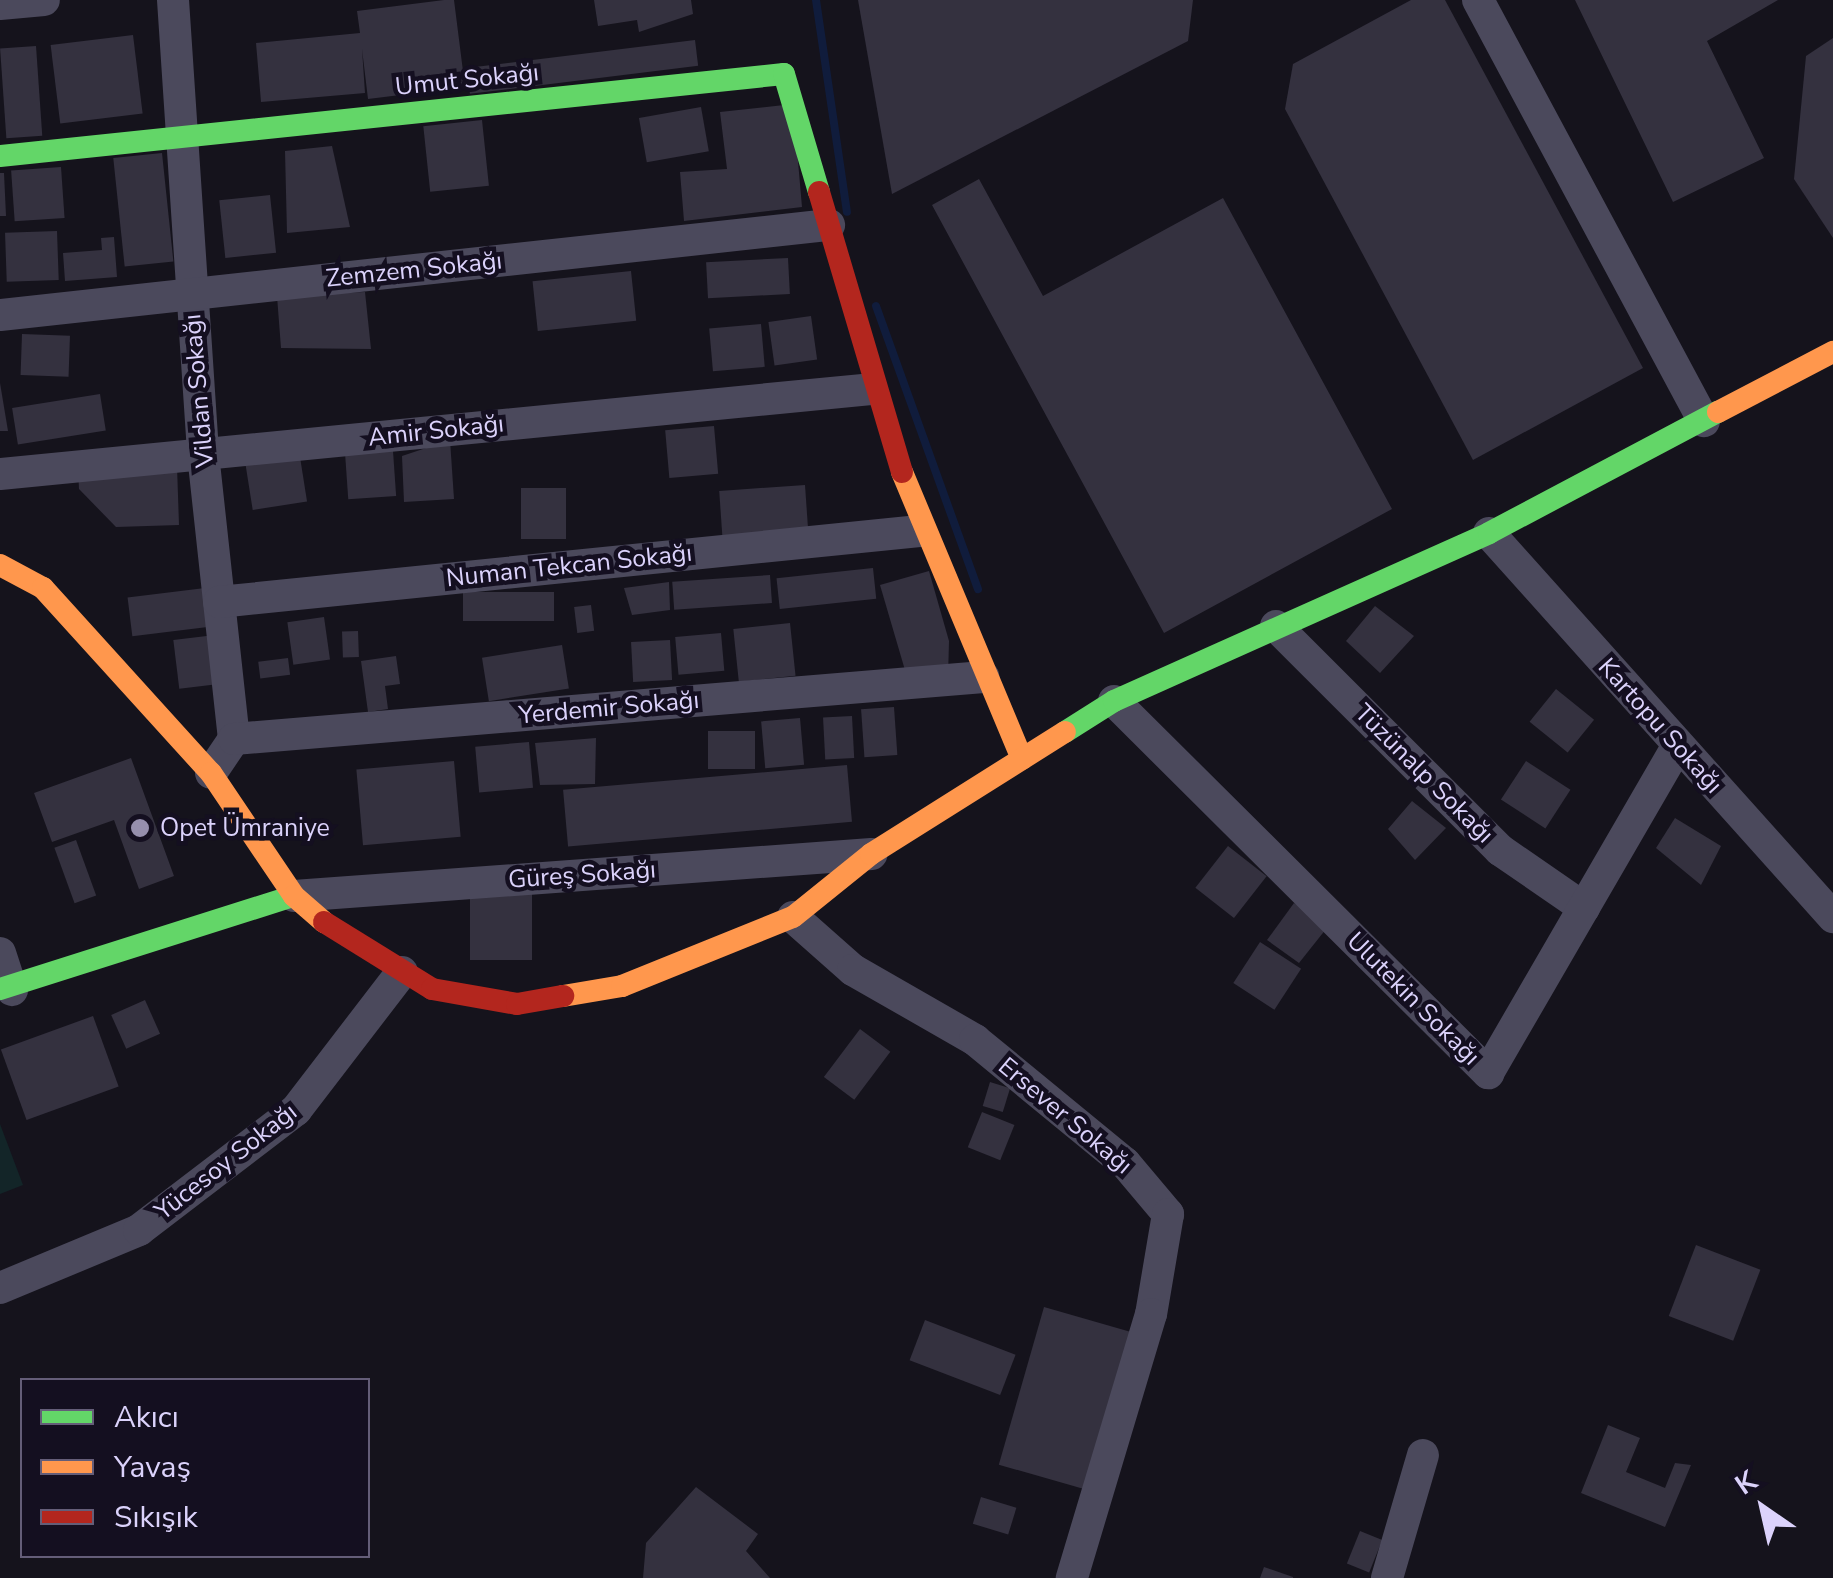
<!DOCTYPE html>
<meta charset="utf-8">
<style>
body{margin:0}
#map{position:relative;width:1833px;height:1578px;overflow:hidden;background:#15131c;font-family:"Nunito Sans",sans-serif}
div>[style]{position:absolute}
.green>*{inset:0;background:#132528}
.stream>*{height:8px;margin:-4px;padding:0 4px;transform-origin:4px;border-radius:4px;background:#101c3c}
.building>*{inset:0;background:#34313f;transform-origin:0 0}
.street>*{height:32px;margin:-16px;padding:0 16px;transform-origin:16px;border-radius:16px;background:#4b495c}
.fast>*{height:22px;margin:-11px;padding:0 11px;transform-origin:11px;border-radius:11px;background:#63d668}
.slow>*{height:22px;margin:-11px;padding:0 11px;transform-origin:11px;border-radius:11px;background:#ff974d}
.jam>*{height:22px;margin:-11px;padding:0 11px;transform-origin:11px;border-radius:11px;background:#b3261e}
.dots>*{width:28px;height:28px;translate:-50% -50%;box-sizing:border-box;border:5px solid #140f20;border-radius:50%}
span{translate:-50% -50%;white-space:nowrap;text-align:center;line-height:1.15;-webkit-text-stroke:9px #140f20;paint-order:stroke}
.street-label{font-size:25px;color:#dbd2fb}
.poi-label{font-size:25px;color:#dbd2fb}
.left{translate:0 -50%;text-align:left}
.legend{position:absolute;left:20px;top:1378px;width:350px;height:180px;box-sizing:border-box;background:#140f20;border:2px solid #645d78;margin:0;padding:12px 18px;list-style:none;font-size:30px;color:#dbd2fb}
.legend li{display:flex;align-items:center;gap:20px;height:50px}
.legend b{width:50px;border:2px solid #645d78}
.north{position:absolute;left:1713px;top:1458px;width:100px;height:100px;-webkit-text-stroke:8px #140f20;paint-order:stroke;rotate:326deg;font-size:28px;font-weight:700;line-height:40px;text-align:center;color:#dbd2fb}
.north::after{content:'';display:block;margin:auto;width:35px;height:45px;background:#dbd2fb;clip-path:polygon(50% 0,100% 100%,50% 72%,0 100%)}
</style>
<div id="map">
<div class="green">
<i style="clip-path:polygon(0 1124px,23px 1185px,0 1194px)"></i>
</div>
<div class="stream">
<i style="left:816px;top:0;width:214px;rotate:81.7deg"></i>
<i style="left:876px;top:306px;width:301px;rotate:70.2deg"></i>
</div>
<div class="building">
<i style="clip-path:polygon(444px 0,454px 0,465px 87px,368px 99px,362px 49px,365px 93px,261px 102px,256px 43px,360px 33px,357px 11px)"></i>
<i style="clip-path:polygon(594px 0,691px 0,693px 14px,639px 32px,637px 20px,598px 26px)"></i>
<i style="clip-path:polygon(858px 0,1193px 0,1188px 41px,892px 194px)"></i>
<i style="clip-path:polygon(1411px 0,1445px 0,1643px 368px,1473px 460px,1285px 109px,1293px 64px)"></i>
<i style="clip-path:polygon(1575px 0,1778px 0,1707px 41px,1764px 158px,1673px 202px)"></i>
<i style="left:133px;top:35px;width:79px;height:83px;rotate:83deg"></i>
<i style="clip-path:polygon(1833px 38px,1833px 238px,1794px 179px,1806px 56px)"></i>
<i style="left:695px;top:40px;width:26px;height:230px;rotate:83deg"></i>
<i style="left:36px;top:46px;width:90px;height:36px;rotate:86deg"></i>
<i style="clip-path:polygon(793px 104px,802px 207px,684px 221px,680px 172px,727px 169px,720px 112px)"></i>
<i style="left:701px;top:107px;width:45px;height:63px;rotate:80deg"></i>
<i style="left:482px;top:120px;width:66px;height:59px;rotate:84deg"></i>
<i style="clip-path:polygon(332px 146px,350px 227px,287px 233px,285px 151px)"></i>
<i style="left:162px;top:153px;width:109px;height:49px;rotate:84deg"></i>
<i style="left:61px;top:167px;width:51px;height:50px;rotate:86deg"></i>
<i style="clip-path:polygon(0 173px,4px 173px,6px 216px,0 216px)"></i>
<i style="clip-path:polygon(979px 179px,1043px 296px,1223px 198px,1392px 509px,1164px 633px,932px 205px)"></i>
<i style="left:270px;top:195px;width:58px;height:51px;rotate:84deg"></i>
<i style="left:57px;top:231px;width:49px;height:52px;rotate:88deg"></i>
<i style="clip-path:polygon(114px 237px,117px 277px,65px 281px,63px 253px,102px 250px,101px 238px)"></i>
<i style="left:788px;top:258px;width:36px;height:82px;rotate:87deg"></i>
<i style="left:631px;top:271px;width:50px;height:99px;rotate:84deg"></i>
<i style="clip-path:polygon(365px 292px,371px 349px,281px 348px,277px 296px)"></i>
<i style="left:811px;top:316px;width:44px;height:43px;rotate:82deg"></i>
<i style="left:761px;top:324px;width:43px;height:52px;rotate:85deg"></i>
<i style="left:22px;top:334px;width:48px;height:41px;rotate:2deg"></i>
<i style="clip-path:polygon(0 383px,8px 431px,0 431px)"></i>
<i style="left:100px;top:394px;width:37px;height:89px;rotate:81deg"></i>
<i style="left:714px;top:426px;width:48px;height:49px;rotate:85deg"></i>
<i style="clip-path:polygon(450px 440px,454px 499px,404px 502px,402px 456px)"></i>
<i style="left:393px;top:451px;width:45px;height:48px;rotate:86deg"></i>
<i style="left:300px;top:457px;width:45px;height:55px;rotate:81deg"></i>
<i style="clip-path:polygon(177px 466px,179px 525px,116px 527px,79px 489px,78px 468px)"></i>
<i style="left:805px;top:485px;width:46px;height:86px;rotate:86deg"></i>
<i style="left:521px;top:488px;width:45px;height:51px"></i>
<i style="left:873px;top:568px;width:31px;height:97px;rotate:84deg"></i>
<i style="clip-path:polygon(929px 571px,949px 641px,948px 678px,907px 677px,880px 585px)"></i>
<i style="left:770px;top:575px;width:28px;height:98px;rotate:86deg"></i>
<i style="clip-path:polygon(669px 582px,670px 610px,632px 615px,624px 588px)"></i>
<i style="left:205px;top:588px;width:39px;height:78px;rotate:83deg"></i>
<i style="left:554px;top:592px;width:29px;height:91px;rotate:90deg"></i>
<i style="left:591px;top:605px;width:26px;height:17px;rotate:83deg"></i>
<i style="clip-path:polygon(1375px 606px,1414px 636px,1380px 673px,1346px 641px)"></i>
<i style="left:324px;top:617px;width:43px;height:37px;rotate:82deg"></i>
<i style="left:790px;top:623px;width:53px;height:57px;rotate:84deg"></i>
<i style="left:358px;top:631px;width:26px;height:16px;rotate:88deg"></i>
<i style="left:721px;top:633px;width:38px;height:46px;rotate:85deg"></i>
<i style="left:215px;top:635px;width:49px;height:42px;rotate:83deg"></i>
<i style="left:670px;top:640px;width:40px;height:39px;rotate:87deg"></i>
<i style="left:562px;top:645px;width:44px;height:81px;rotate:81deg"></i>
<i style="clip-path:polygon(396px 656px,400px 684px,385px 686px,388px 709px,368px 712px,361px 661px)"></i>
<i style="left:288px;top:658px;width:17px;height:30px;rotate:83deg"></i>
<i style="left:1556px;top:689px;width:49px;height:42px;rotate:39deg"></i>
<i style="left:894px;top:707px;width:48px;height:33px;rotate:86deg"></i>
<i style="left:852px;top:716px;width:42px;height:29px;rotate:87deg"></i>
<i style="left:800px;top:718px;width:47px;height:39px;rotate:85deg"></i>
<i style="left:755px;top:731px;width:38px;height:47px;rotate:90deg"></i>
<i style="clip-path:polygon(596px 738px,595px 784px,540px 785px,535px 743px)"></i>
<i style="left:529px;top:742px;width:46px;height:54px;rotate:85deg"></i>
<i style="clip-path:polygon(131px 758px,174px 876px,139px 889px,114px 820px,52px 842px,34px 793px)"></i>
<i style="left:454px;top:761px;width:76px;height:98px;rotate:85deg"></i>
<i style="left:1526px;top:761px;width:53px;height:46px;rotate:33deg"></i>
<i style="left:847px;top:765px;width:57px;height:285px;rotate:85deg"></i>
<i style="clip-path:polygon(1412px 801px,1446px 828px,1415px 860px,1388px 829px)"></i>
<i style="clip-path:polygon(1675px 818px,1721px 846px,1701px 885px,1656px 848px)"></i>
<i style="left:76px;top:840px;width:59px;height:23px;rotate:70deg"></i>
<i style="left:1228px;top:846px;width:49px;height:53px;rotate:38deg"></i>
<i style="left:532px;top:887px;width:73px;height:62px;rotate:90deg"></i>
<i style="clip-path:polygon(1294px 903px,1330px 924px,1299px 963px,1267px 940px)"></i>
<i style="left:1260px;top:942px;width:49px;height:49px;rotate:33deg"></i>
<i style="left:145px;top:1000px;width:37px;height:37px;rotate:66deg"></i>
<i style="left:93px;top:1016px;width:75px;height:98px;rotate:70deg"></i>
<i style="left:860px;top:1029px;width:38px;height:60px;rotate:37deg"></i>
<i style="left:990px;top:1082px;width:21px;height:25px;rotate:17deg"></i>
<i style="left:982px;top:1112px;width:35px;height:38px;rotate:22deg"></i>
<i style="left:1696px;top:1245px;width:69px;height:76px;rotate:21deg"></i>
<i style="left:1044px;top:1307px;width:95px;height:164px;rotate:16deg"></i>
<i style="left:925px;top:1320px;width:97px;height:43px;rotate:21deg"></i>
<i style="clip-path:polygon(1608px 1425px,1640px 1438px,1626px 1472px,1665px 1488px,1675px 1463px,1691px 1465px,1665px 1527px,1581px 1493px)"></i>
<i style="clip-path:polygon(696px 1487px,758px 1534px,746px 1551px,770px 1578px,643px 1578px,646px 1543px)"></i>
<i style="left:981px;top:1497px;width:37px;height:28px;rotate:17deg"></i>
<i style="left:1360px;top:1531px;width:24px;height:35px;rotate:22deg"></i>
<i style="clip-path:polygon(1264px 1567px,1293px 1577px,1293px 1578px,1260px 1578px)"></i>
</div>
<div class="street">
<i style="left:173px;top:0;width:455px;rotate:86.2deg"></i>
<i style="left:203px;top:454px;width:287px;rotate:83.8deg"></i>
<i style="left:234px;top:739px;width:41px;rotate:124.1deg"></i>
<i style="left:1478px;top:0;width:478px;rotate:61.8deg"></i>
<i style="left:0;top:4px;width:44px;rotate:-5.2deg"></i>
<i style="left:0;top:315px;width:834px;rotate:-6.2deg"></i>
<i style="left:0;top:474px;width:875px;rotate:-5.57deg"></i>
<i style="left:1489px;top:533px;width:516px;rotate:48.14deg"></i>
<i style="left:219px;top:602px;width:704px;rotate:-5.79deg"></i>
<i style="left:1276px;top:626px;width:317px;rotate:45deg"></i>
<i style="left:1500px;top:850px;width:102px;rotate:34.6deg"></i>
<i style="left:1114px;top:701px;width:528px;rotate:44.85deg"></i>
<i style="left:1488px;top:1073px;width:377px;rotate:-59.9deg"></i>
<i style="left:234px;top:739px;width:752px;rotate:-4.73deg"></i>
<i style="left:294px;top:896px;width:579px;rotate:-4.16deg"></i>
<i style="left:793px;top:917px;width:80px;rotate:41.5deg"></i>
<i style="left:853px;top:970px;width:141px;rotate:29.8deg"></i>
<i style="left:975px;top:1040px;width:194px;rotate:39.4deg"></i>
<i style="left:1125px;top:1163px;width:67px;rotate:49.9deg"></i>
<i style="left:1168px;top:1214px;width:101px;rotate:99.6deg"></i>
<i style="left:1151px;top:1314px;width:276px;rotate:106.7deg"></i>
<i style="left:0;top:953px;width:39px;rotate:72deg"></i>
<i style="left:0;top:1288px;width:151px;rotate:-22.6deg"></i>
<i style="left:139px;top:1230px;width:198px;rotate:-37.4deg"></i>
<i style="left:296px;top:1110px;width:174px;rotate:-52.5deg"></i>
<i style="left:1387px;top:1578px;width:128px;rotate:-73.7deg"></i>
</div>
<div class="fast">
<i style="left:0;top:156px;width:788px;rotate:-5.97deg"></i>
<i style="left:784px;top:74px;width:123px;rotate:73.5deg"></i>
<i style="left:1065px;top:732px;width:58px;rotate:-32.3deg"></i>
<i style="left:1114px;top:701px;width:411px;rotate:-24.1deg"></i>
<i style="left:1489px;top:533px;width:259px;rotate:-27.9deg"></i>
<i style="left:0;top:989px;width:308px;rotate:-17.6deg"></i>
</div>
<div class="slow">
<i style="left:1718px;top:412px;width:130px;rotate:-27.6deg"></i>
<i style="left:902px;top:472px;width:311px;rotate:67.3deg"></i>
<i style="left:0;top:565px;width:49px;rotate:28.1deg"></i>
<i style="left:43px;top:588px;width:250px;rotate:47.8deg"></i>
<i style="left:211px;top:773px;width:148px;rotate:56deg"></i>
<i style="left:294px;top:896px;width:40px;rotate:41deg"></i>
<i style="left:563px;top:996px;width:60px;rotate:-9.6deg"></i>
<i style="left:622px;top:986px;width:184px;rotate:-22deg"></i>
<i style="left:793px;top:917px;width:100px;rotate:-38.9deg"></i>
<i style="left:871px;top:854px;width:229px;rotate:-32.2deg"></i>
</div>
<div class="jam">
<i style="left:819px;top:192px;width:292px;rotate:73.5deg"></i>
<i style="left:324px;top:922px;width:127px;rotate:31.8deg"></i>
<i style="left:432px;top:989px;width:86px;rotate:10deg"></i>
<i style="left:517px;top:1004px;width:47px;rotate:-9.9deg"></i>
</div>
<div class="dots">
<i style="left:140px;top:828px;background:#968fad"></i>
</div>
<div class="street-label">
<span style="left:467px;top:80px;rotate:-6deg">Umut Sokağı</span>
<span style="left:414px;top:270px;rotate:-6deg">Zemzem Sokağı</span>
<span style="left:199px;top:391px;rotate:-95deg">Vildan Sokağı</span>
<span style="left:436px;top:431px;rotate:-6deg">Amir Sokağı</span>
<span style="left:569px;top:566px;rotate:-6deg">Numan Tekcan Sokağı</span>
<span style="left:609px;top:708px;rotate:-5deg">Yerdemir Sokağı</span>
<span style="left:1660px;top:726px;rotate:48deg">Kartopu Sokağı</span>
<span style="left:1424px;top:774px;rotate:45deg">Tüzünalp Sokağı</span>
<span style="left:582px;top:875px;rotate:-4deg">Güreş Sokağı</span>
<span style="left:1413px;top:999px;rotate:45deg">Ulutekin Sokağı</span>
<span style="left:1065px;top:1116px;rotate:40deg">Ersever Sokağı</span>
<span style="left:226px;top:1162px;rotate:-38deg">Yücesoy Sokağı</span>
</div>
<div class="poi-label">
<span class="left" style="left:160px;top:828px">Opet Ümraniye</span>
</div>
<ul class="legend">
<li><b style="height:12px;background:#63d668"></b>Akıcı</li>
<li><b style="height:12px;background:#ff974d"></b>Yavaş</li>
<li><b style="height:12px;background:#b3261e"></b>Sıkışık</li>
</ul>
<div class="north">K</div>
</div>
